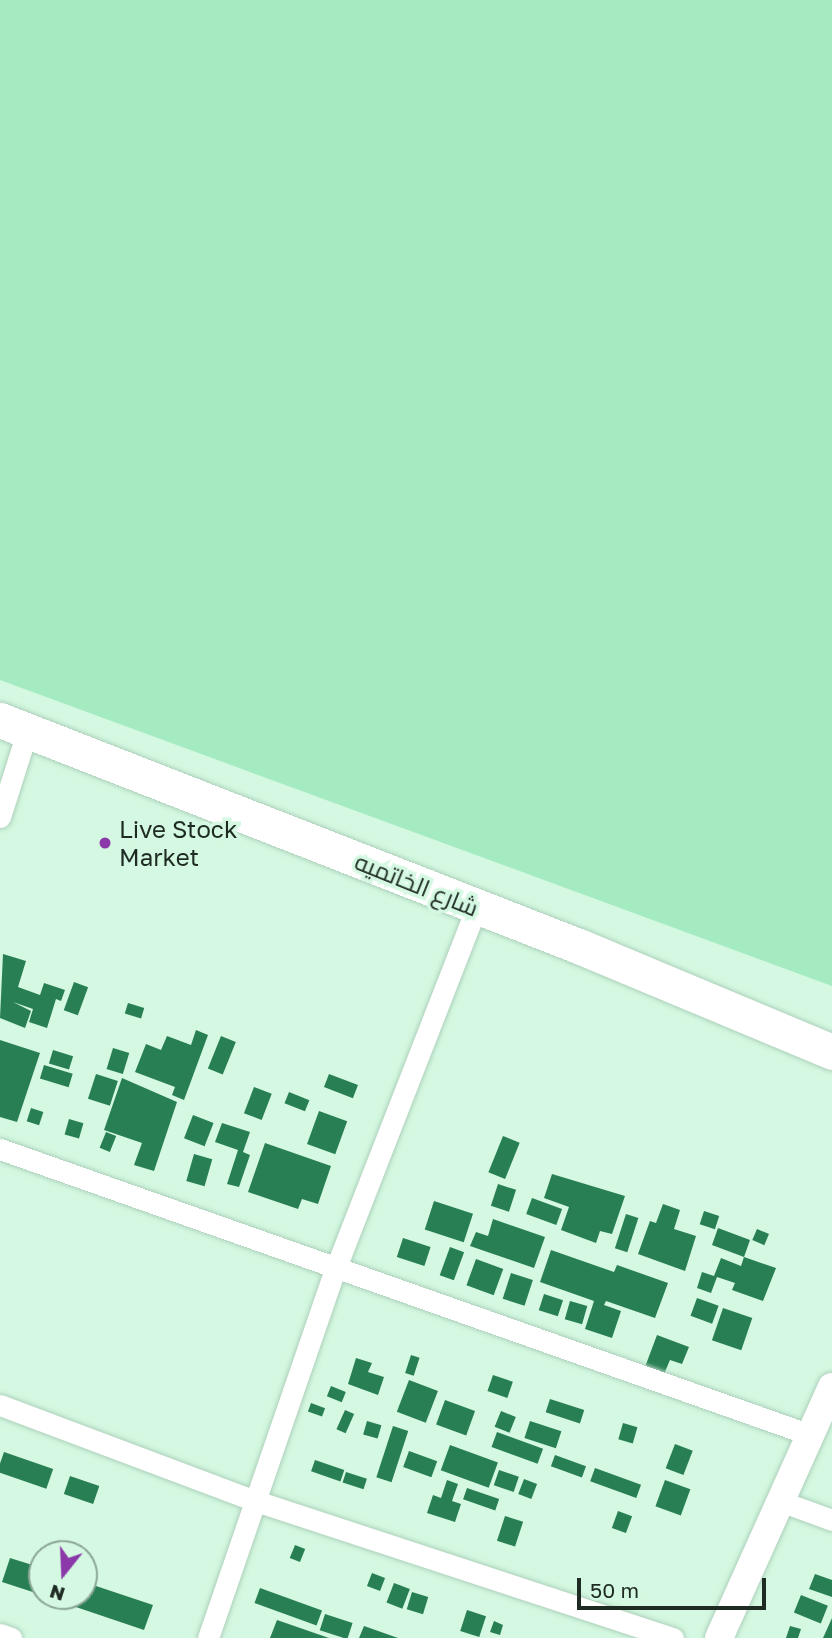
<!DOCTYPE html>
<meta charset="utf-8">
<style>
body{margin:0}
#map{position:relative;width:832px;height:1638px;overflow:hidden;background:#d4f8e1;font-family:"Golos Text",Cairo,sans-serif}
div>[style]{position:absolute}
.green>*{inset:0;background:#a5ebc1}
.building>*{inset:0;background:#297f54;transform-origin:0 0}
.roads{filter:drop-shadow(0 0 2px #add0ba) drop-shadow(0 0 2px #add0ba)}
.minor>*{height:21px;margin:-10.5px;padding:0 10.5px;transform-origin:10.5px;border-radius:10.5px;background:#fff}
.tertiary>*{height:28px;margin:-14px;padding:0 14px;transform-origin:14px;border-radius:14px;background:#fff}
.primary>*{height:35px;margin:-17.5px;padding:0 17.5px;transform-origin:17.5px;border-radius:17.5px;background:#fff}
.dots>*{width:19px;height:19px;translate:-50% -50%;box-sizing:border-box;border:4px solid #d4f8e1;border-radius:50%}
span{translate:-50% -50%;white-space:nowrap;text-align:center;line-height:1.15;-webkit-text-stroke:7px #d4f8e1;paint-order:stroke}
.poi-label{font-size:24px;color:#1e2b23}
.left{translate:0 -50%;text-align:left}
.street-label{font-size:24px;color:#1e2b23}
.north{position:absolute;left:28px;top:1540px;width:70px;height:70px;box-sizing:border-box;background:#d4f8e1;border:2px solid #8ba695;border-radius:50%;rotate:198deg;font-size:19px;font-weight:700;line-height:28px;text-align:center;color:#1e2b23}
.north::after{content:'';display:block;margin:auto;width:24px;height:32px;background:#8b39a9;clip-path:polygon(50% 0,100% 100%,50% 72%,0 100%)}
.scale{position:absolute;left:577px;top:1578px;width:189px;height:32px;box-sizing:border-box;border:4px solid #1e2b23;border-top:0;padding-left:9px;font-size:21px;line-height:24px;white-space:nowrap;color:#1e2b23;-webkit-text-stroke:5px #d4f8e1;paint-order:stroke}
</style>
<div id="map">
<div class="green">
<i style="clip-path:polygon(0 0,832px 0,832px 986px,0 680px)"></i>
</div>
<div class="building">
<i style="clip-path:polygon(3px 954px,26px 961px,18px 987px,40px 995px,44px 983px,65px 990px,61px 1001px,56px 999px,47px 1028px,29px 1022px,33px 1009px,13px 1002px,31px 1011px,25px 1028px,0 1018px)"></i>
<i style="left:74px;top:982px;width:15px;height:30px;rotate:20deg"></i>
<i style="left:128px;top:1003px;width:17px;height:11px;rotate:17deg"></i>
<i style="clip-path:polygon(196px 1030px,208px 1035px,184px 1100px,172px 1095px,175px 1087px,135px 1072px,146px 1044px,161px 1050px,167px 1036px,191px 1045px)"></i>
<i style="left:221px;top:1036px;width:16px;height:35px;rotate:22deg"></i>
<i style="clip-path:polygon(0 1040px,40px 1053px,17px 1122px,0 1117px)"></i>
<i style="left:113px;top:1048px;width:17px;height:22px;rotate:17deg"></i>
<i style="left:53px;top:1050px;width:21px;height:14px;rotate:17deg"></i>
<i style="left:44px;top:1065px;width:30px;height:14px;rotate:17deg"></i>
<i style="left:96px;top:1074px;width:23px;height:26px;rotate:18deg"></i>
<i style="left:329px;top:1074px;width:31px;height:14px;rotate:21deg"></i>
<i style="clip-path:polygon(122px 1078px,177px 1102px,154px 1171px,134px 1165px,142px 1143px,104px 1130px)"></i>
<i style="left:254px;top:1087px;width:19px;height:28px;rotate:21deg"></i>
<i style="left:289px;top:1092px;width:22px;height:12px;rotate:22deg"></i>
<i style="left:31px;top:1108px;width:13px;height:14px;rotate:18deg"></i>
<i style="left:319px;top:1111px;width:30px;height:35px;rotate:20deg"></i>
<i style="left:193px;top:1115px;width:22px;height:25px;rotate:21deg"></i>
<i style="left:69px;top:1119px;width:15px;height:16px;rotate:16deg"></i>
<i style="clip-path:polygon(222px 1123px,250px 1132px,243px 1152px,250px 1155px,239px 1187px,227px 1184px,238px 1150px,215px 1142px)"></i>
<i style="left:106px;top:1132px;width:11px;height:17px;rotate:22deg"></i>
<i style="left:503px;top:1136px;width:18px;height:39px;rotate:22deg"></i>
<i style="clip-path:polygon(265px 1143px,331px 1166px,318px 1204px,302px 1199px,298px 1209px,248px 1192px)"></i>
<i style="left:194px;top:1154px;width:19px;height:28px;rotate:16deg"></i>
<i style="clip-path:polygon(552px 1174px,625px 1196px,612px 1234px,600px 1231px,596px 1243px,561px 1230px,569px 1207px,544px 1198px)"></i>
<i style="left:498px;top:1184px;width:19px;height:23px;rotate:18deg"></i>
<i style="left:532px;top:1198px;width:32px;height:17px;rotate:20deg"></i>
<i style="left:434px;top:1201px;width:41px;height:30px;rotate:18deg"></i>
<i style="clip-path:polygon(663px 1204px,680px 1210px,674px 1229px,696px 1236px,685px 1271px,638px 1254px,650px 1221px,656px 1223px)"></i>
<i style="left:704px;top:1211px;width:16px;height:14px;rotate:18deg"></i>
<i style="left:626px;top:1214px;width:13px;height:36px;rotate:18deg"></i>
<i style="clip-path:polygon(493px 1219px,545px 1237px,534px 1268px,470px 1246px,476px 1232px,488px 1236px)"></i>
<i style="clip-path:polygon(718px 1228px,750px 1240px,744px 1257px,776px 1268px,763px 1301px,732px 1290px,735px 1283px,717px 1277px,711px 1293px,697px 1288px,702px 1272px,714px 1276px,721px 1258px,741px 1266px,744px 1257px,712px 1245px)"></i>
<i style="left:757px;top:1229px;width:13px;height:12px;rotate:23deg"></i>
<i style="left:403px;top:1238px;width:29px;height:20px;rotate:18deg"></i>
<i style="left:450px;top:1247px;width:15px;height:30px;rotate:20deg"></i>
<i style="clip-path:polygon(551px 1250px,614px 1272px,617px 1265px,668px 1283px,655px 1318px,606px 1301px,604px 1305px,621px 1311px,612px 1338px,585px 1329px,594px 1301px,540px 1282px)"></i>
<i style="left:476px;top:1259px;width:29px;height:28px;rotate:20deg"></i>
<i style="left:511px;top:1273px;width:23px;height:27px;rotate:18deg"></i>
<i style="left:544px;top:1294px;width:20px;height:17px;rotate:18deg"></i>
<i style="left:697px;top:1298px;width:23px;height:19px;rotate:20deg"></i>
<i style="left:570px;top:1301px;width:18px;height:19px;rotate:16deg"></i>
<i style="left:723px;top:1308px;width:31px;height:34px;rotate:19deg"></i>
<i style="clip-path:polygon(657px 1335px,689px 1347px,682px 1364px,670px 1360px,664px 1374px,645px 1367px)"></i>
<i style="left:411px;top:1355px;width:9px;height:19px;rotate:18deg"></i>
<i style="clip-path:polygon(356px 1358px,372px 1363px,368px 1372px,384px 1377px,378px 1395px,348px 1384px)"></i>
<i style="left:493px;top:1375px;width:21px;height:17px;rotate:19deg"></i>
<i style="left:409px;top:1380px;width:31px;height:34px;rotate:21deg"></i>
<i style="left:331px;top:1386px;width:16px;height:11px;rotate:22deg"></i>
<i style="left:550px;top:1399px;width:36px;height:14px;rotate:18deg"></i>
<i style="left:445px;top:1400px;width:32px;height:26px;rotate:20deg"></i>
<i style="left:311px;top:1403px;width:15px;height:9px;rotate:20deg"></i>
<i style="left:345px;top:1410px;width:10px;height:21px;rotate:24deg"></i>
<i style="left:501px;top:1411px;width:16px;height:17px;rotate:22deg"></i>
<i style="left:367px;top:1421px;width:15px;height:14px;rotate:16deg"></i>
<i style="left:530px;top:1421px;width:33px;height:18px;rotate:18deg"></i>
<i style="left:623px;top:1423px;width:15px;height:17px;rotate:16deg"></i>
<i style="left:393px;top:1426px;width:16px;height:54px;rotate:18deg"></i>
<i style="left:497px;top:1432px;width:49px;height:16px;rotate:20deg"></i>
<i style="left:675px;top:1444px;width:19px;height:26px;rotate:21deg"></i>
<i style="left:450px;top:1445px;width:51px;height:27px;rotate:20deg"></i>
<i style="left:409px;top:1451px;width:30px;height:17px;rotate:20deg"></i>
<i style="left:4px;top:1452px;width:52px;height:21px;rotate:19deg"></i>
<i style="left:555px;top:1455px;width:33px;height:12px;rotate:20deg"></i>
<i style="left:315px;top:1460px;width:31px;height:12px;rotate:19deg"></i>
<i style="left:595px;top:1468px;width:49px;height:14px;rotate:20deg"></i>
<i style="left:499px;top:1470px;width:21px;height:16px;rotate:19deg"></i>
<i style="left:346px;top:1472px;width:22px;height:11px;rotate:18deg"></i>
<i style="left:70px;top:1476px;width:31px;height:19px;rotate:19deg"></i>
<i style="left:524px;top:1479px;width:14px;height:16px;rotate:21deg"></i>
<i style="clip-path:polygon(447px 1480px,458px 1484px,452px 1501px,461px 1504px,455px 1522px,427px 1513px,433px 1495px,441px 1498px)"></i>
<i style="left:665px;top:1480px;width:27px;height:28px;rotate:20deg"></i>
<i style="left:467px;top:1488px;width:34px;height:12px;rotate:19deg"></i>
<i style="left:618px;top:1511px;width:15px;height:18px;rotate:20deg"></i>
<i style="left:505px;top:1516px;width:19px;height:26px;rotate:18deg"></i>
<i style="left:295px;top:1545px;width:11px;height:14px;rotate:22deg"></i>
<i style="clip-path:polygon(10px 1558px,42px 1568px,42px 1595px,2px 1582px)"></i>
<i style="left:372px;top:1573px;width:14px;height:14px;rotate:21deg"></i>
<i style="clip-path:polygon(815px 1574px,832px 1580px,832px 1597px,809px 1589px)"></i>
<i style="clip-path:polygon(84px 1582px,153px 1605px,144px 1630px,67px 1604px,69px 1596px,84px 1596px)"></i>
<i style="left:394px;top:1583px;width:17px;height:21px;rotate:21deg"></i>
<i style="left:260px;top:1588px;width:66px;height:16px;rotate:20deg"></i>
<i style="left:412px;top:1592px;width:17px;height:18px;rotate:17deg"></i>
<i style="left:801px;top:1595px;width:29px;height:19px;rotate:22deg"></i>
<i style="clip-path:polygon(47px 1596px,64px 1596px,62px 1602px)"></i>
<i style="left:467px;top:1610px;width:20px;height:22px;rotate:18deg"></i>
<i style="left:325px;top:1614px;width:29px;height:17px;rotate:18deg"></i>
<i style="clip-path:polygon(832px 1618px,832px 1638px,823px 1638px)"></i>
<i style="clip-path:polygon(277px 1620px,329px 1638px,270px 1638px)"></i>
<i style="clip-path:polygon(494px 1621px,503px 1625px,500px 1635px,490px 1632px)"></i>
<i style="clip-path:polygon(364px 1626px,398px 1638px,359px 1638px)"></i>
<i style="clip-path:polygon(790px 1626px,801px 1629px,798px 1638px,786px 1638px)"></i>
</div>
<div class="roads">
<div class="minor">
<i style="left:0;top:817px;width:89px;rotate:-72.4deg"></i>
<i style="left:0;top:1149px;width:860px;rotate:19.43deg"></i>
<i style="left:0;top:1405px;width:273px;rotate:20.6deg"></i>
<i style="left:256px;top:1501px;width:439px;rotate:18.2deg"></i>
<i style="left:780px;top:1501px;width:55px;rotate:20.1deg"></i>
<i style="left:0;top:1634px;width:12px;rotate:20deg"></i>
<i style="left:208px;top:1638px;width:389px;rotate:-71deg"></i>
<i style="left:335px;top:1270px;width:388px;rotate:-68.7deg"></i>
</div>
<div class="tertiary">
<i style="left:719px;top:1638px;width:275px;rotate:-65.8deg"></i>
</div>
<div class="primary">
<i style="left:0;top:720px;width:624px;rotate:21.34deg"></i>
<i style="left:581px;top:947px;width:272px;rotate:22.7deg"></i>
</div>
</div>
<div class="dots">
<i style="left:105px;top:843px;background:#8b39a9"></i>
</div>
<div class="poi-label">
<span class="left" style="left:119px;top:843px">Live Stock<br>Market</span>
</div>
<div class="street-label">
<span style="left:417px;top:884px;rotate:22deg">شارع الخاتميه</span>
</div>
<div class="north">N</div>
<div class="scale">50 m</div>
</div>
